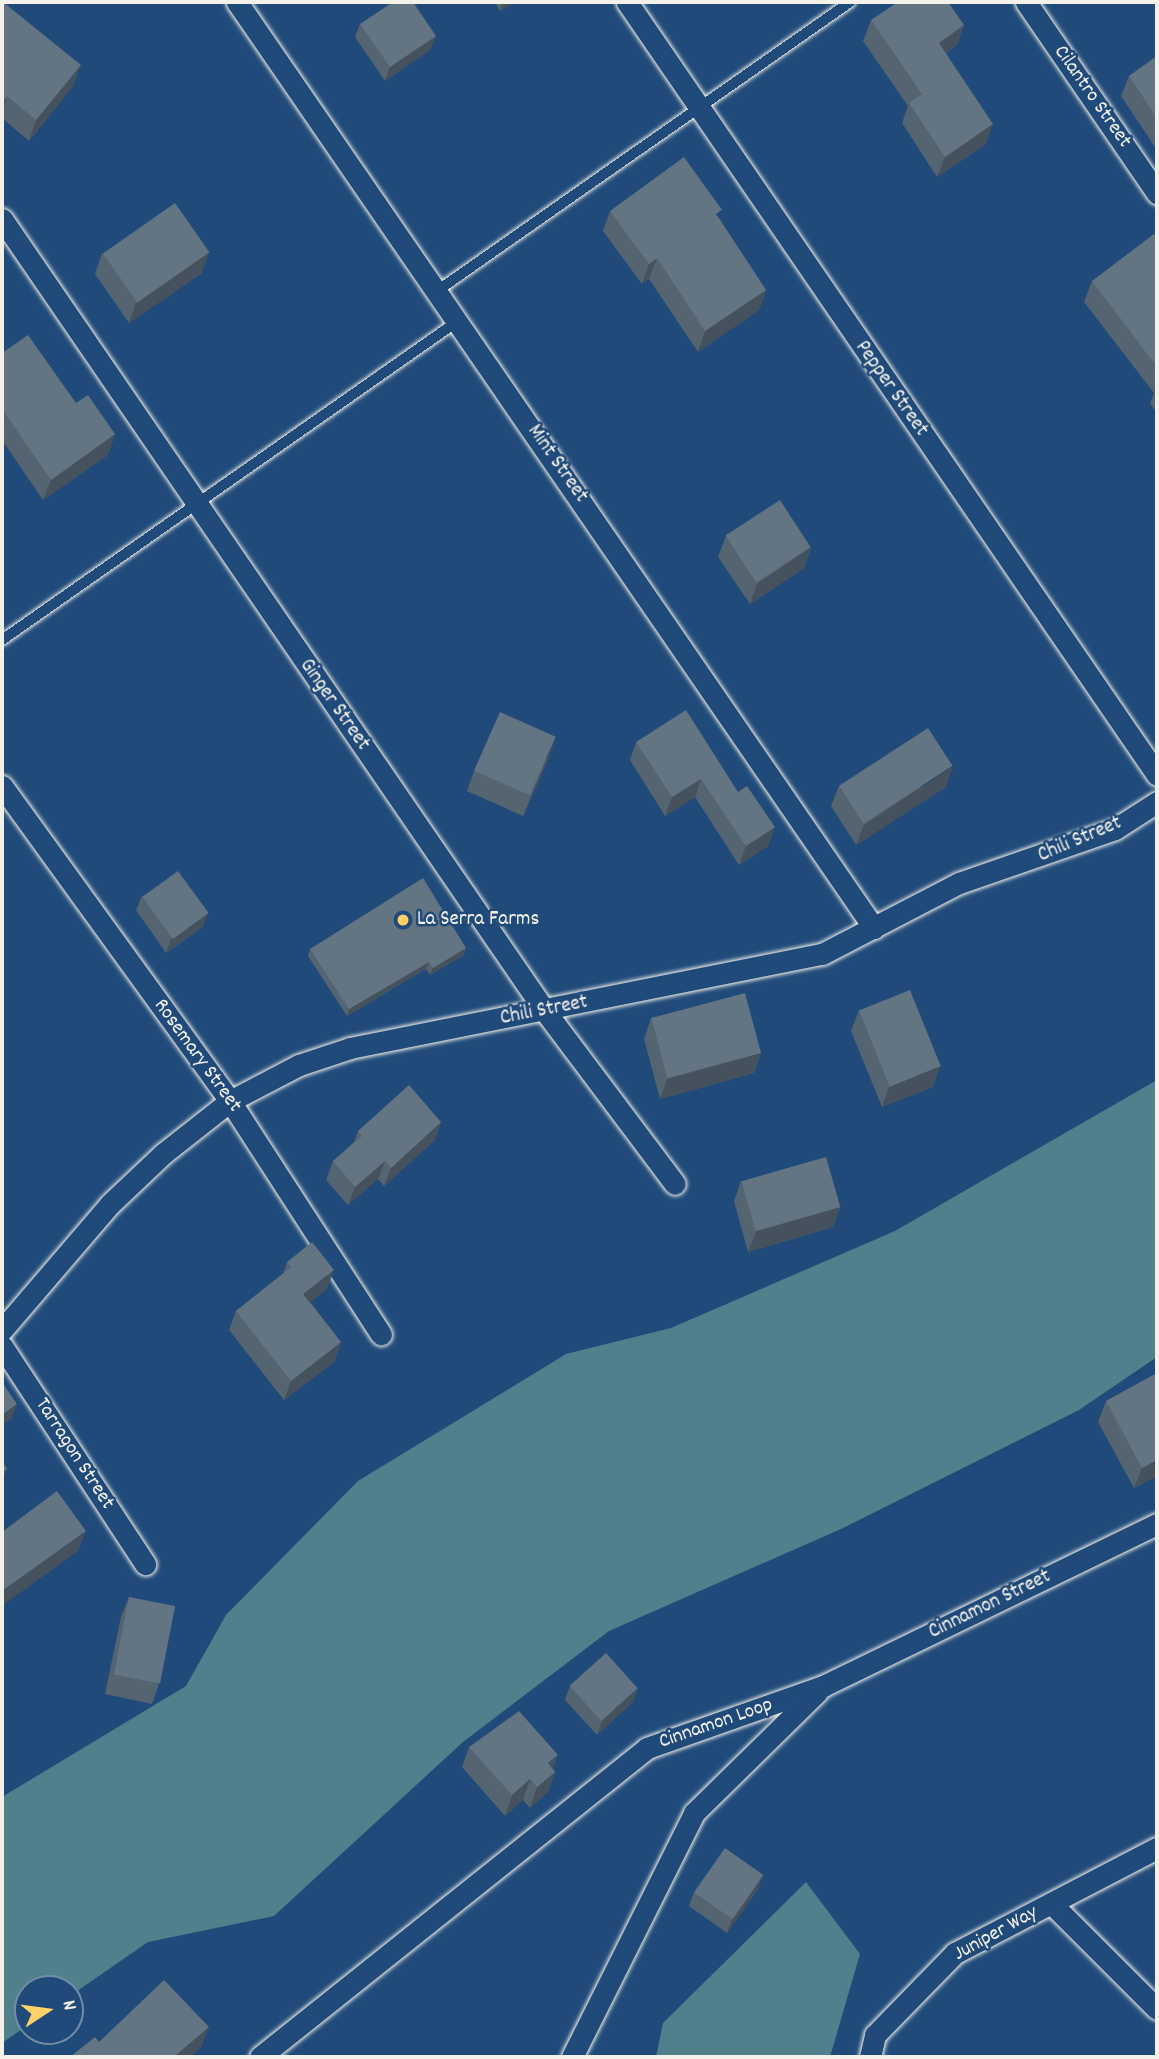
<!DOCTYPE html>
<style>
body{margin:0}
#map{position:relative;width:1159px;height:2059px;overflow:hidden;background:#1f4a7a;font-family:Dekko,sans-serif}
div>[style]{position:absolute}
.green>*{inset:0;background:#50808b}
.roads{filter:drop-shadow(0 0 2px #f4f1e8) drop-shadow(0 0 2px #f4f1e8)}
.service>*{height:10px;margin:-5px;padding:0 5px;transform-origin:5px;border-radius:5px;background:#1f4a7a}
.minor>*{height:21px;margin:-10.5px;padding:0 10.5px;transform-origin:10.5px;border-radius:10.5px;background:#1f4a7a}
.wall>*{inset:0;background:#556471}
.shaded-wall>*{inset:0;background:#45515c}
.building>*{inset:0;background:#637483;transform-origin:0 0}
.dots>*{width:19px;height:19px;translate:-50% -50%;box-sizing:border-box;border:4px solid #1f4a7a;border-radius:50%}
span{translate:-50% -50%;white-space:nowrap;text-align:center;line-height:1.15;-webkit-text-stroke:5px #1f4a7a;paint-order:stroke}
.street-label{font-size:21px;color:#f4f1e8}
.poi-label{font-size:21px;color:#f4f1e8}
.left{translate:0 -50%;text-align:left}
.frame{position:absolute;inset:0;border:4px solid #f4f1e8;pointer-events:none}
.north{position:absolute;left:14px;top:1975px;width:70px;height:70px;box-sizing:border-box;background:#1f4a7a;border:2px solid #748da6;border-radius:50%;rotate:77deg;font-size:19px;font-weight:700;line-height:28px;text-align:center;color:#f4f1e8}
.north::after{content:'';display:block;margin:auto;width:24px;height:32px;background:#ffd166;clip-path:polygon(50% 0,100% 100%,50% 72%,0 100%)}
</style>
<div id="map">
<div class="green">
<i style="clip-path:polygon(1157px 1080px,1157px 1357px,1079px 1410px,841px 1529px,609px 1631px,463px 1742px,274px 1916px,148px 1942px,70px 1996px,70px 1989px,28px 1989px,28px 2025px,2px 2043px,2px 1797px,186px 1686px,226px 1615px,358px 1481px,566px 1354px,671px 1328px,895px 1231px)"></i>
<i style="clip-path:polygon(806px 1882px,860px 1954px,830px 2057px,656px 2057px,663px 2023px)"></i>
</div>
<div class="roads">
<div class="service">
<i style="left:437px;top:291px;width:504px;rotate:-34.98deg"></i>
<i style="left:2px;top:640px;width:557px;rotate:-34.98deg"></i>
</div>
<div class="minor">
<i style="left:237px;top:2px;width:1124px;rotate:55.48deg"></i>
<i style="left:627px;top:2px;width:937px;rotate:55.56deg"></i>
<i style="left:1026px;top:2px;width:232px;rotate:55.6deg"></i>
<i style="left:2px;top:219px;width:960px;rotate:55.57deg"></i>
<i style="left:545px;top:1011px;width:216px;rotate:53.1deg"></i>
<i style="left:2px;top:786px;width:389px;rotate:54.1deg"></i>
<i style="left:230px;top:1101px;width:278px;rotate:57.1deg"></i>
<i style="left:2px;top:1330px;width:166px;rotate:-49.4deg"></i>
<i style="left:110px;top:1204px;width:74px;rotate:-43.4deg"></i>
<i style="left:164px;top:1153px;width:84px;rotate:-38.2deg"></i>
<i style="left:230px;top:1101px;width:78px;rotate:-27.6deg"></i>
<i style="left:299px;top:1065px;width:54px;rotate:-18.4deg"></i>
<i style="left:350px;top:1048px;width:481px;rotate:-11.3deg"></i>
<i style="left:822px;top:954px;width:154px;rotate:-27.4deg"></i>
<i style="left:959px;top:883px;width:165px;rotate:-19.1deg"></i>
<i style="left:1115px;top:829px;width:50px;rotate:-32.7deg"></i>
<i style="left:2px;top:1346px;width:261px;rotate:56.7deg"></i>
<i style="left:1052px;top:1904px;width:148px;rotate:45deg"></i>
<i style="left:260px;top:2057px;width:495px;rotate:-38.6deg"></i>
<i style="left:647px;top:1748px;width:187px;rotate:-19.4deg"></i>
<i style="left:823px;top:1686px;width:371px;rotate:-25.9deg"></i>
<i style="left:572px;top:2057px;width:273px;rotate:-63.4deg"></i>
<i style="left:694px;top:1813px;width:173px;rotate:-44.5deg"></i>
<i style="left:870px;top:2057px;width:23px;rotate:-77deg"></i>
<i style="left:875px;top:2035px;width:115px;rotate:-45.7deg"></i>
<i style="left:955px;top:1953px;width:228px;rotate:-27.5deg"></i>
</div>
</div>
<div class="wall">
<i style="clip-path:polygon(2px 2px,73px 86px,29px 141px,2px 118px)"></i>
<i style="clip-path:polygon(495px 2px,515px 2px,500px 11px)"></i>
<i style="clip-path:polygon(871px 20px,964px 25px,957px 45px,946px 53px,986px 144px,937px 177px,902px 123px,908px 106px,863px 41px)"></i>
<i style="clip-path:polygon(360px 24px,436px 36px,430px 50px,385px 81px,355px 37px)"></i>
<i style="clip-path:polygon(1157px 56px,1157px 150px,1121px 96px,1129px 76px)"></i>
<i style="clip-path:polygon(610px 211px,719px 218px,766px 290px,759px 310px,698px 352px,649px 279px,642px 284px,603px 231px)"></i>
<i style="clip-path:polygon(1157px 238px,1157px 414px,1150px 403px,1154px 393px,1084px 302px,1092px 281px)"></i>
<i style="clip-path:polygon(102px 253px,202px 273px,129px 323px,95px 274px)"></i>
<i style="clip-path:polygon(2px 353px,76px 403px,115px 434px,108px 455px,43px 500px,2px 440px)"></i>
<i style="clip-path:polygon(726px 536px,811px 547px,804px 568px,750px 604px,718px 557px)"></i>
<i style="clip-path:polygon(636px 742px,738px 792px,775px 827px,768px 846px,739px 865px,695px 797px,665px 816px,630px 760px)"></i>
<i style="clip-path:polygon(549px 758px,523px 816px,467px 791px,474px 771px)"></i>
<i style="clip-path:polygon(839px 786px,946px 787px,856px 845px,831px 806px)"></i>
<i style="clip-path:polygon(142px 896px,203px 927px,166px 953px,136px 910px)"></i>
<i style="clip-path:polygon(466px 948px,464px 955px,430px 975px,426px 969px,347px 1016px,308px 956px,310px 949px)"></i>
<i style="clip-path:polygon(859px 1010px,940px 1066px,933px 1087px,882px 1107px,851px 1031px)"></i>
<i style="clip-path:polygon(651px 1018px,761px 1053px,754px 1073px,660px 1099px,644px 1039px)"></i>
<i style="clip-path:polygon(441px 1122px,435px 1140px,384px 1186px,378px 1179px,348px 1205px,326px 1180px,333px 1161px,354px 1142px,358px 1131px)"></i>
<i style="clip-path:polygon(741px 1181px,840px 1207px,833px 1227px,748px 1252px,734px 1201px)"></i>
<i style="clip-path:polygon(287px 1262px,327px 1289px,310px 1302px,341px 1342px,334px 1362px,284px 1400px,229px 1330px,236px 1311px,283px 1274px)"></i>
<i style="clip-path:polygon(1157px 1373px,1157px 1476px,1134px 1488px,1098px 1422px,1106px 1401px)"></i>
<i style="clip-path:polygon(129px 1597px,159px 1684px,152px 1704px,105px 1694px,121px 1617px)"></i>
<i style="clip-path:polygon(570px 1686px,638px 1688px,633px 1702px,597px 1735px,565px 1700px)"></i>
<i style="clip-path:polygon(469px 1747px,553px 1769px,555px 1772px,548px 1792px,530px 1808px,523px 1800px,505px 1816px,462px 1767px)"></i>
<i style="clip-path:polygon(758px 1889px,727px 1933px,689px 1906px,694px 1892px)"></i>
</div>
<div class="shaded-wall">
<i style="clip-path:polygon(503px 2px,515px 2px,500px 11px)"></i>
<i style="clip-path:polygon(964px 25px,957px 45px,931px 63px,939px 43px)"></i>
<i style="clip-path:polygon(436px 36px,430px 50px,385px 81px,390px 67px)"></i>
<i style="clip-path:polygon(81px 65px,73px 86px,29px 141px,36px 120px)"></i>
<i style="clip-path:polygon(7px 96px,2px 111px,3px 102px)"></i>
<i style="clip-path:polygon(993px 124px,986px 144px,937px 177px,945px 157px)"></i>
<i style="clip-path:polygon(209px 252px,202px 273px,129px 323px,136px 303px)"></i>
<i style="clip-path:polygon(657px 258px,649px 279px,642px 284px,649px 264px)"></i>
<i style="clip-path:polygon(766px 290px,759px 310px,698px 352px,705px 331px)"></i>
<i style="clip-path:polygon(115px 434px,108px 455px,43px 500px,51px 480px)"></i>
<i style="clip-path:polygon(811px 547px,804px 568px,750px 604px,757px 584px)"></i>
<i style="clip-path:polygon(556px 737px,549px 758px,523px 816px,531px 796px)"></i>
<i style="clip-path:polygon(953px 766px,946px 787px,856px 845px,864px 825px)"></i>
<i style="clip-path:polygon(701px 779px,695px 797px,665px 816px,672px 797px)"></i>
<i style="clip-path:polygon(775px 827px,768px 846px,739px 865px,746px 846px)"></i>
<i style="clip-path:polygon(208px 913px,203px 927px,166px 953px,171px 939px)"></i>
<i style="clip-path:polygon(466px 948px,464px 955px,430px 975px,433px 968px)"></i>
<i style="clip-path:polygon(429px 962px,426px 969px,347px 1016px,349px 1009px)"></i>
<i style="clip-path:polygon(761px 1053px,754px 1073px,660px 1099px,667px 1079px)"></i>
<i style="clip-path:polygon(940px 1066px,933px 1087px,882px 1107px,889px 1087px)"></i>
<i style="clip-path:polygon(441px 1122px,435px 1140px,384px 1186px,391px 1168px)"></i>
<i style="clip-path:polygon(385px 1161px,378px 1179px,348px 1205px,355px 1187px)"></i>
<i style="clip-path:polygon(840px 1207px,833px 1227px,748px 1252px,756px 1231px)"></i>
<i style="clip-path:polygon(334px 1270px,327px 1289px,296px 1313px,303px 1294px)"></i>
<i style="clip-path:polygon(341px 1342px,334px 1362px,284px 1400px,291px 1381px)"></i>
<i style="clip-path:polygon(17px 1404px,12px 1418px,2px 1425px,2px 1415px)"></i>
<i style="clip-path:polygon(1157px 1460px,1157px 1476px,1134px 1488px,1142px 1468px)"></i>
<i style="clip-path:polygon(7px 1469px,2px 1482px,2px 1472px)"></i>
<i style="clip-path:polygon(86px 1531px,78px 1551px,2px 1606px,2px 1591px)"></i>
<i style="clip-path:polygon(638px 1688px,633px 1702px,597px 1735px,602px 1721px)"></i>
<i style="clip-path:polygon(558px 1755px,551px 1775px,548px 1763px)"></i>
<i style="clip-path:polygon(555px 1772px,548px 1792px,530px 1808px,537px 1787px)"></i>
<i style="clip-path:polygon(530px 1779px,523px 1800px,505px 1816px,512px 1795px)"></i>
<i style="clip-path:polygon(763px 1875px,758px 1889px,727px 1933px,732px 1919px)"></i>
<i style="clip-path:polygon(209px 2027px,201px 2048px,190px 2057px,174px 2057px)"></i>
</div>
<div class="building">
<i style="clip-path:polygon(2px 2px,3px 2px,81px 65px,36px 120px,7px 96px,3px 102px,2px 101px)"></i>
<i style="clip-path:polygon(393px 2px,413px 2px,436px 36px,390px 67px,360px 24px)"></i>
<i style="clip-path:polygon(898px 2px,948px 2px,964px 25px,939px 43px,993px 124px,945px 157px,909px 103px,922px 94px,871px 20px)"></i>
<i style="clip-path:polygon(1157px 56px,1157px 118px,1129px 76px)"></i>
<i style="clip-path:polygon(684px 157px,722px 210px,716px 214px,766px 290px,705px 331px,657px 258px,649px 264px,610px 211px)"></i>
<i style="left:175px;top:203px;width:60px;height:88px;rotate:55deg"></i>
<i style="clip-path:polygon(1154px 234px,1157px 238px,1157px 367px,1092px 281px)"></i>
<i style="clip-path:polygon(28px 335px,76px 403px,88px 395px,115px 434px,51px 480px,2px 409px,2px 353px)"></i>
<i style="left:780px;top:500px;width:56px;height:65px;rotate:57deg"></i>
<i style="clip-path:polygon(686px 710px,738px 792px,747px 786px,775px 827px,746px 846px,701px 779px,672px 797px,636px 742px)"></i>
<i style="left:500px;top:712px;width:61px;height:64px;rotate:24deg"></i>
<i style="left:928px;top:728px;width:45px;height:106px;rotate:57deg"></i>
<i style="left:178px;top:871px;width:52px;height:44px;rotate:54deg"></i>
<i style="clip-path:polygon(423px 878px,466px 948px,433px 968px,429px 962px,349px 1009px,310px 949px)"></i>
<i style="left:910px;top:990px;width:82px;height:55px;rotate:68deg"></i>
<i style="left:745px;top:993px;width:62px;height:97px;rotate:75deg"></i>
<i style="clip-path:polygon(409px 1085px,441px 1122px,391px 1168px,385px 1161px,355px 1187px,333px 1161px,362px 1136px,358px 1131px)"></i>
<i style="left:826px;top:1157px;width:52px;height:88px;rotate:74deg"></i>
<i style="clip-path:polygon(312px 1242px,334px 1270px,303px 1294px,341px 1342px,291px 1381px,236px 1311px,291px 1267px,287px 1262px)"></i>
<i style="clip-path:polygon(1157px 1373px,1157px 1460px,1142px 1468px,1106px 1401px)"></i>
<i style="clip-path:polygon(2px 1382px,17px 1404px,2px 1415px)"></i>
<i style="clip-path:polygon(2px 1461px,7px 1469px,2px 1472px)"></i>
<i style="clip-path:polygon(57px 1491px,86px 1531px,2px 1591px,2px 1532px)"></i>
<i style="left:129px;top:1597px;width:47px;height:79px;rotate:11deg"></i>
<i style="left:606px;top:1653px;width:47px;height:49px;rotate:48deg"></i>
<i style="clip-path:polygon(519px 1711px,558px 1755px,548px 1763px,555px 1772px,537px 1787px,530px 1779px,512px 1795px,469px 1747px)"></i>
<i style="left:725px;top:1848px;width:47px;height:54px;rotate:35deg"></i>
<i style="clip-path:polygon(164px 1980px,209px 2027px,174px 2057px,70px 2057px,95px 2037px,99px 2042px)"></i>
</div>
<div class="dots">
<i style="left:403px;top:920px;background:#ffd166"></i>
</div>
<div class="street-label">
<span style="left:1092px;top:97px;rotate:55deg">Cilantro Street</span>
<span style="left:891px;top:389px;rotate:55deg">Pepper Street</span>
<span style="left:557px;top:464px;rotate:55deg">Mint Street</span>
<span style="left:334px;top:705px;rotate:55deg">Ginger Street</span>
<span style="left:1080px;top:840px;rotate:-23deg">Chili Street</span>
<span style="left:544px;top:1011px;rotate:-11deg">Chili Street</span>
<span style="left:197px;top:1056px;rotate:54deg">Rosemary Street</span>
<span style="left:74px;top:1454px;rotate:57deg">Tarragon Street</span>
<span style="left:990px;top:1605px;rotate:-26deg">Cinnamon Street</span>
<span style="left:716px;top:1724px;rotate:-19deg">Cinnamon Loop</span>
<span style="left:996px;top:1934px;rotate:-29deg">Juniper Way</span>
</div>
<div class="poi-label">
<span class="left" style="left:417px;top:920px">La Serra Farms</span>
</div>
<div class="frame"></div>
<div class="north">N</div>
</div>
